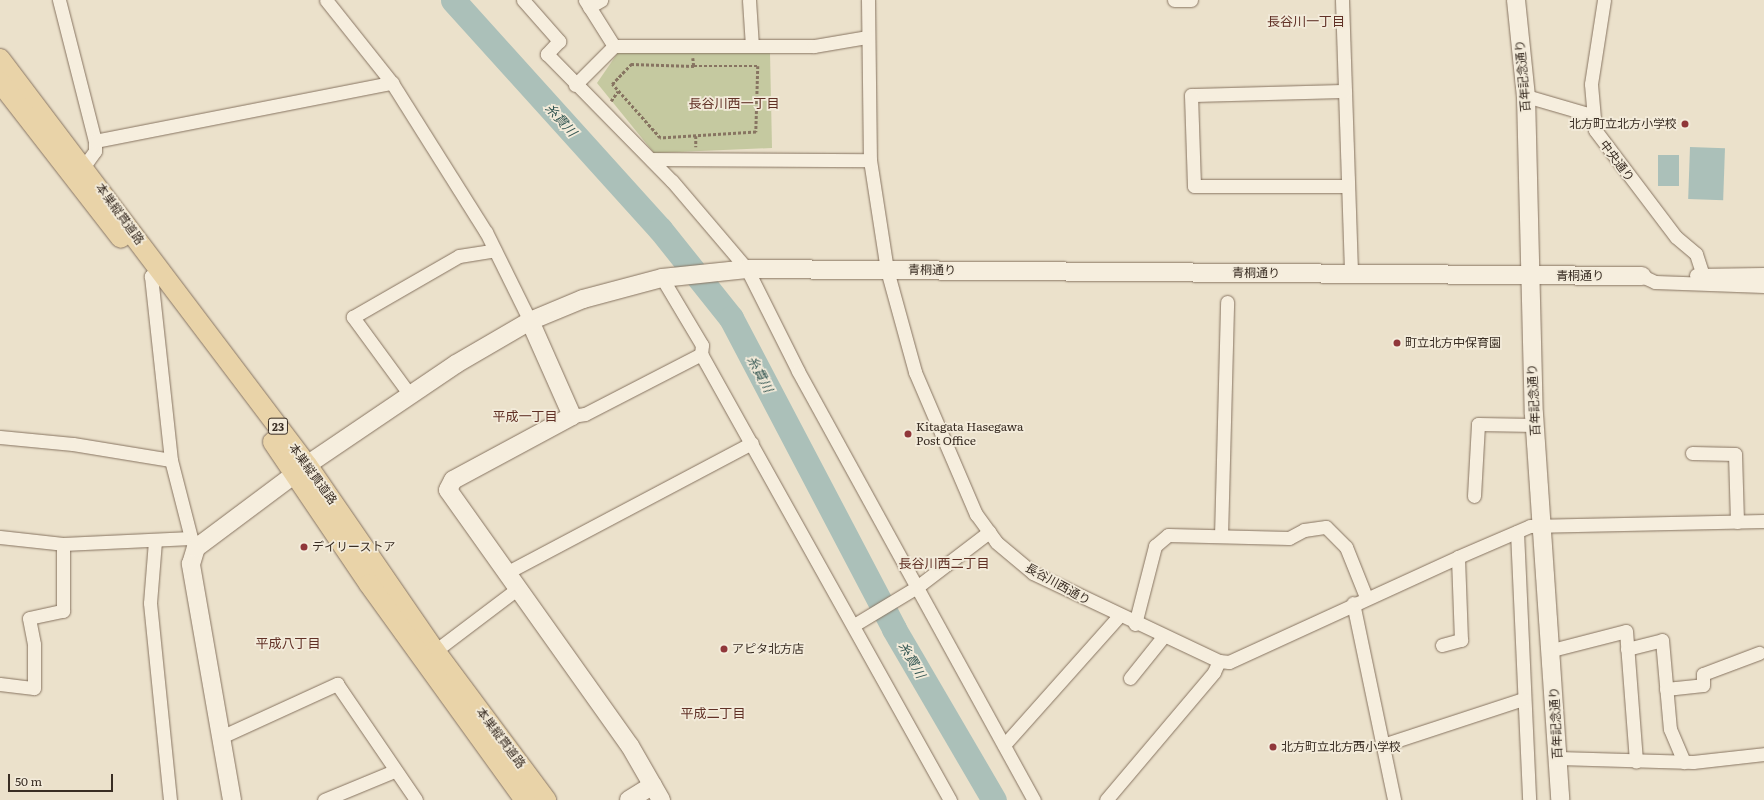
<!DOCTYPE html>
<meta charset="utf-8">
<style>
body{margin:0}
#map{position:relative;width:1764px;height:800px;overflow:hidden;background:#ebe1cb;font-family:Literata,"Noto Sans JP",serif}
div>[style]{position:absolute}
.green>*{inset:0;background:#c5c9a0}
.water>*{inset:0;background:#abc0b9;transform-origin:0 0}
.river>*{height:25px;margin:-12.5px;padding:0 12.5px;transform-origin:12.5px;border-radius:12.5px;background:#abc0b9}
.path>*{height:2.5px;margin-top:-1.25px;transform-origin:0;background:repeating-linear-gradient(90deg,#877461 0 3px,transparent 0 5px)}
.roads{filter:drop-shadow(0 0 1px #877461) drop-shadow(0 0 1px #877461)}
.street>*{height:13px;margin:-6.5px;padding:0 6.5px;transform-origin:6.5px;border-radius:6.5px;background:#f6eede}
.secondary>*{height:18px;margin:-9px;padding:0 9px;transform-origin:9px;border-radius:9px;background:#f6eede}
.primary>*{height:20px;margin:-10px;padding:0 10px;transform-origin:10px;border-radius:10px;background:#e9d3a8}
.dots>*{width:11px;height:11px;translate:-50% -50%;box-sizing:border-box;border:2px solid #f3ebda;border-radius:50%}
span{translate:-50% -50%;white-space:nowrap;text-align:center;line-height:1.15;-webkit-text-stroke:3.5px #f3ebda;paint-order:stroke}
.shield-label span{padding:1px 3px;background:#f3ebda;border:1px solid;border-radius:3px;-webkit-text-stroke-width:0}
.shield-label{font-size:11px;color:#392d23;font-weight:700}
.street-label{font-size:12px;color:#392d23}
.poi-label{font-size:12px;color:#392d23}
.right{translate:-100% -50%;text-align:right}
.left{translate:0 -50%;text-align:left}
.neighbourhood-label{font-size:13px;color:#613126}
.water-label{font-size:13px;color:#345753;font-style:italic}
.scale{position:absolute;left:8px;top:774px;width:105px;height:18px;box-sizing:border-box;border:2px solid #392d23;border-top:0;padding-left:5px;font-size:12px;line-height:14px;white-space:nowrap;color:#392d23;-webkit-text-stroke:3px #f3ebda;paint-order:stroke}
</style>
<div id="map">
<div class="green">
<i style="clip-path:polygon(619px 51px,770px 53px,772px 148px,654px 153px,597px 83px)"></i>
</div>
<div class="water">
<i style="left:1690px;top:147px;width:35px;height:52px;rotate:2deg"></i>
<i style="left:1658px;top:155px;width:21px;height:31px"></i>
</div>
<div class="river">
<i style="left:453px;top:0;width:309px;rotate:47.9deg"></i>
<i style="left:660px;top:229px;width:114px;rotate:51.4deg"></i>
<i style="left:731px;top:318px;width:351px;rotate:62.3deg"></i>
<i style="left:894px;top:629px;width:198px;rotate:59.7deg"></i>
</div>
<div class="path">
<i style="left:693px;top:58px;width:8px;rotate:83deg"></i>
<i style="left:694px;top:66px;width:64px"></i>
<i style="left:758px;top:66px;width:66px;rotate:91.7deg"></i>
<i style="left:756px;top:132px;width:96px;rotate:176.4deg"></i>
<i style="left:660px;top:138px;width:72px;rotate:-131.6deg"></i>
<i style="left:612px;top:84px;width:28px;rotate:-46deg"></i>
<i style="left:631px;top:64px;width:63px;rotate:1.8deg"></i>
<i style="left:611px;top:101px;width:12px;rotate:-55deg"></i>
<i style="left:696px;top:136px;width:11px;rotate:90deg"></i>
</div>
<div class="roads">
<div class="street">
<i style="left:59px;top:0;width:146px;rotate:75.7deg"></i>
<i style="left:95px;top:141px;width:10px;rotate:90deg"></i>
<i style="left:95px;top:151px;width:19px;rotate:126deg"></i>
<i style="left:326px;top:0;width:106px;rotate:51.5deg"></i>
<i style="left:392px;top:83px;width:176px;rotate:57.8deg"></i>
<i style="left:486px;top:232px;width:99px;rotate:63.7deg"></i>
<i style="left:523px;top:0;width:55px;rotate:48.7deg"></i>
<i style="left:559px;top:41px;width:18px;rotate:133deg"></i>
<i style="left:547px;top:54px;width:178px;rotate:45.5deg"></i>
<i style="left:672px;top:181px;width:116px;rotate:49.6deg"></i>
<i style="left:747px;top:269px;width:114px;rotate:63.4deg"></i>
<i style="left:798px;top:371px;width:490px;rotate:61.2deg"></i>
<i style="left:585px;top:0;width:54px;rotate:57.8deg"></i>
<i style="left:749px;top:0;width:46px;rotate:86.3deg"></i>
<i style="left:868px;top:0;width:160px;rotate:89.3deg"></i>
<i style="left:870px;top:160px;width:111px;rotate:81.2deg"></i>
<i style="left:887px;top:270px;width:106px;rotate:74.6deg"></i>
<i style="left:915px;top:372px;width:155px;rotate:66.8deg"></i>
<i style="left:976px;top:514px;width:34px;rotate:54deg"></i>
<i style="left:996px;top:542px;width:48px;rotate:40deg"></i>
<i style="left:1033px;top:573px;width:206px;rotate:25.3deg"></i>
<i style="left:1174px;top:0;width:17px"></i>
<i style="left:1342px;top:0;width:274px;rotate:88.1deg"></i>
<i style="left:1604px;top:0;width:85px;rotate:98.8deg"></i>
<i style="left:1591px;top:84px;width:46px;rotate:85deg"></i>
<i style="left:1595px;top:130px;width:134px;rotate:52.9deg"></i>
<i style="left:1676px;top:237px;width:26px;rotate:40deg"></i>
<i style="left:1696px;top:254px;width:22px;rotate:72deg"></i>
<i style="left:589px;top:7px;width:14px;rotate:-30deg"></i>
<i style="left:575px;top:85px;width:55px;rotate:-45deg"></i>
<i style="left:614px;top:46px;width:200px"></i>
<i style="left:814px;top:46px;width:54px;rotate:-9.6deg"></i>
<i style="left:1345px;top:91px;width:154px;rotate:178.5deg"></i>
<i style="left:1191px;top:95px;width:91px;rotate:88.1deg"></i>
<i style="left:1194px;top:186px;width:154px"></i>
<i style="left:1526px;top:96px;width:68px;rotate:16.3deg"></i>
<i style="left:95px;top:141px;width:303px;rotate:-11.1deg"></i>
<i style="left:651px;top:159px;width:219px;rotate:0.3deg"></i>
<i style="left:161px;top:270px;width:12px;rotate:149deg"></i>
<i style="left:151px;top:276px;width:185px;rotate:83.8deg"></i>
<i style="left:171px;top:460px;width:81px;rotate:75.6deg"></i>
<i style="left:1696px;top:275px;width:68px;rotate:-0.8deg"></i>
<i style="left:1642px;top:276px;width:14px;rotate:25deg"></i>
<i style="left:1655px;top:282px;width:109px;rotate:2.1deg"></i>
<i style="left:662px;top:278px;width:78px;rotate:59.2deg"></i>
<i style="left:702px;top:345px;width:9px;rotate:96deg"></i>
<i style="left:701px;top:354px;width:511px;rotate:60.83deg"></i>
<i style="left:410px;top:395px;width:97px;rotate:-126.2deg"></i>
<i style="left:353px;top:317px;width:122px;rotate:-29.9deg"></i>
<i style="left:459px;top:256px;width:36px;rotate:-9deg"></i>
<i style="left:572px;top:416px;width:13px;rotate:-9deg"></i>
<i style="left:585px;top:414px;width:131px;rotate:-27.3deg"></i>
<i style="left:0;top:437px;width:73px;rotate:5.5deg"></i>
<i style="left:73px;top:444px;width:99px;rotate:9.3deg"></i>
<i style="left:1692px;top:453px;width:43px;rotate:1.3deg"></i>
<i style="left:1735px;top:454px;width:68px;rotate:88.3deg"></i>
<i style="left:1474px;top:496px;width:72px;rotate:-86.8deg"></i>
<i style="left:1478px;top:424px;width:57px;rotate:1deg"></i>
<i style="left:1517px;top:532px;width:268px;rotate:87.4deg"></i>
<i style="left:1221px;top:536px;width:234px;rotate:-88.5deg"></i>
<i style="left:0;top:537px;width:63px;rotate:6.3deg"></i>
<i style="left:63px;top:544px;width:128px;rotate:-2.7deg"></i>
<i style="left:191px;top:538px;width:8px;rotate:67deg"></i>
<i style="left:155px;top:541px;width:62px;rotate:94.6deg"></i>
<i style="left:150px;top:603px;width:198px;rotate:84.2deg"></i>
<i style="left:506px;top:573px;width:278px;rotate:-27.9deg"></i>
<i style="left:1353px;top:603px;width:201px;rotate:78.2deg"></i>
<i style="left:1135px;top:624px;width:81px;rotate:-75.6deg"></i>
<i style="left:1155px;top:546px;width:17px;rotate:-40deg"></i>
<i style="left:1168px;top:535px;width:121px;rotate:1.4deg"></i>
<i style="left:1289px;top:538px;width:17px;rotate:-28deg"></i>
<i style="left:1304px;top:530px;width:22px;rotate:-8deg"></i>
<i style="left:1326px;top:527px;width:28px;rotate:45deg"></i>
<i style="left:1346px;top:547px;width:54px;rotate:68.2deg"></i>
<i style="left:854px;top:625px;width:74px;rotate:-31.1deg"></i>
<i style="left:917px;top:587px;width:91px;rotate:-37.4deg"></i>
<i style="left:1442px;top:645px;width:20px;rotate:-15deg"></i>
<i style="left:1461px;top:640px;width:83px;rotate:-92.1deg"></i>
<i style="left:1627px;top:649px;width:36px;rotate:-14deg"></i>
<i style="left:1662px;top:640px;width:89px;rotate:84.9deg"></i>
<i style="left:1670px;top:729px;width:36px;rotate:67deg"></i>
<i style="left:1552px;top:650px;width:76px;rotate:-14.4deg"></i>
<i style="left:1626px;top:631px;width:131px;rotate:85.6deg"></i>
<i style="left:435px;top:651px;width:103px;rotate:-37.1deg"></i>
<i style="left:1130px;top:678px;width:53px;rotate:-51.2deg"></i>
<i style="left:0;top:684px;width:34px;rotate:7deg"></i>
<i style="left:34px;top:688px;width:44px;rotate:-90deg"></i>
<i style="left:34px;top:644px;width:26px;rotate:-101deg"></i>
<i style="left:29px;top:618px;width:35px;rotate:-12deg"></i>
<i style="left:63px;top:611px;width:67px;rotate:-90deg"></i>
<i style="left:1666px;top:689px;width:37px;rotate:-6deg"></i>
<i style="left:1703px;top:685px;width:11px;rotate:-90deg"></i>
<i style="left:1703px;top:674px;width:60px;rotate:-20.6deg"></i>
<i style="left:221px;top:737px;width:128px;rotate:-24.6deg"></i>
<i style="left:337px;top:684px;width:140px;rotate:55.7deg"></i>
<i style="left:1004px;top:745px;width:173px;rotate:-48.3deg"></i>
<i style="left:1383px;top:745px;width:147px;rotate:-18.2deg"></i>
<i style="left:1558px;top:758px;width:135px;rotate:1.7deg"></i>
<i style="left:1693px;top:762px;width:71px;rotate:-6.4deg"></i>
<i style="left:324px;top:800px;width:76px;rotate:-22.5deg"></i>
<i style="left:1106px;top:800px;width:167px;rotate:-49.8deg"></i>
<i style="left:1214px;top:672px;width:12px;rotate:-66deg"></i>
<i style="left:1219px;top:661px;width:10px;rotate:6deg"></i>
<i style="left:1229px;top:662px;width:252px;rotate:-24.6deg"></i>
<i style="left:1458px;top:557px;width:78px;rotate:-23.3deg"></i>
<i style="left:1530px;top:526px;width:234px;rotate:-1.2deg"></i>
</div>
<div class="secondary">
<i style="left:1516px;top:0;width:97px;rotate:84.1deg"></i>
<i style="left:1526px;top:96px;width:318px;rotate:88.6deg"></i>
<i style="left:1534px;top:414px;width:387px;rotate:86.1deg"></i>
<i style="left:530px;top:321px;width:104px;rotate:66.1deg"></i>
<i style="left:572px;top:416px;width:135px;rotate:151.7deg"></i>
<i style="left:453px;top:480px;width:11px;rotate:117deg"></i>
<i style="left:448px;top:490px;width:314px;rotate:54.6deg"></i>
<i style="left:630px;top:746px;width:62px;rotate:60.1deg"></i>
<i style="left:232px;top:800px;width:240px;rotate:-99.9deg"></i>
<i style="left:191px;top:564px;width:17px;rotate:-73deg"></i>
<i style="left:196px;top:548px;width:139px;rotate:-36.8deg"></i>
<i style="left:307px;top:465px;width:180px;rotate:-34.1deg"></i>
<i style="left:456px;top:364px;width:86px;rotate:-30.2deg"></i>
<i style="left:530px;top:321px;width:57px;rotate:-22.5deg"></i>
<i style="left:583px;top:299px;width:82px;rotate:-14.9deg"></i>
<i style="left:662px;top:278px;width:85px;rotate:-6deg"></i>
<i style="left:747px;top:269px;width:895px;rotate:0.45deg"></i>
<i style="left:629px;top:800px;width:28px;rotate:-32deg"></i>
</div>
<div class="primary">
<i style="left:0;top:59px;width:509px;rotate:52.9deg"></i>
<i style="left:307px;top:465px;width:226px;rotate:55.5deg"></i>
<i style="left:435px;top:651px;width:186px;rotate:53.3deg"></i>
<i style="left:0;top:82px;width:197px;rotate:52.2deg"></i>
<i style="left:273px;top:442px;width:171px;rotate:55.9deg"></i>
<i style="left:369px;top:584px;width:266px;rotate:54.2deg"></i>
</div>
</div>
<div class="dots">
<i style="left:1685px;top:124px;background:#90373a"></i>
<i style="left:1397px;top:343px;background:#90373a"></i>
<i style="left:908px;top:434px;background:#90373a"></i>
<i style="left:304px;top:547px;background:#90373a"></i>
<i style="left:724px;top:649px;background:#90373a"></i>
<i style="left:1273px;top:747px;background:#90373a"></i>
</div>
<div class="shield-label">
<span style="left:278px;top:426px">23</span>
</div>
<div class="street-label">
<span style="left:1523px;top:76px;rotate:-95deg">百年記念通り</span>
<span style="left:1617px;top:161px;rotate:53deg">中央通り</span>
<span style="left:120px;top:214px;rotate:54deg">本巣縦貫道路</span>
<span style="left:932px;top:270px;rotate:1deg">青桐通り</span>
<span style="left:1256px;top:273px;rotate:1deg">青桐通り</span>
<span style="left:1580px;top:276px">青桐通り</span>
<span style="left:1534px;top:400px;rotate:-93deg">百年記念通り</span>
<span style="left:313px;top:474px;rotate:54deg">本巣縦貫道路</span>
<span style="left:1058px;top:584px;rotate:29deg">長谷川西通り</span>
<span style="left:1556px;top:723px;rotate:-93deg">百年記念通り</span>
<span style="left:501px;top:738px;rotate:53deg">本巣縦貫道路</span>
</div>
<div class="poi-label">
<span class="right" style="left:1677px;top:124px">北方町立北方小学校</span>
<span class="left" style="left:1405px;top:343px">町立北方中保育園</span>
<span class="left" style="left:916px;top:434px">Kitagata Hasegawa<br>Post Office</span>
<span class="left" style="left:312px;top:547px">デイリーストア</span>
<span class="left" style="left:732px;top:649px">アピタ北方店</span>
<span class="left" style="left:1281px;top:747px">北方町立北方西小学校</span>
</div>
<div class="neighbourhood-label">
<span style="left:1306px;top:21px">長谷川一丁目</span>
<span style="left:734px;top:103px">長谷川西一丁目</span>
<span style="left:525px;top:416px">平成一丁目</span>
<span style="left:944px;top:563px">長谷川西二丁目</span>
<span style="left:288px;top:643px">平成八丁目</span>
<span style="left:713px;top:713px">平成二丁目</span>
</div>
<div class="water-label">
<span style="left:561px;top:120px;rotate:48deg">糸貫川</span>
<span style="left:760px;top:374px;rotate:62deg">糸貫川</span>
<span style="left:912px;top:660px;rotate:60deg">糸貫川</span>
</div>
<div class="scale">50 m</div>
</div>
